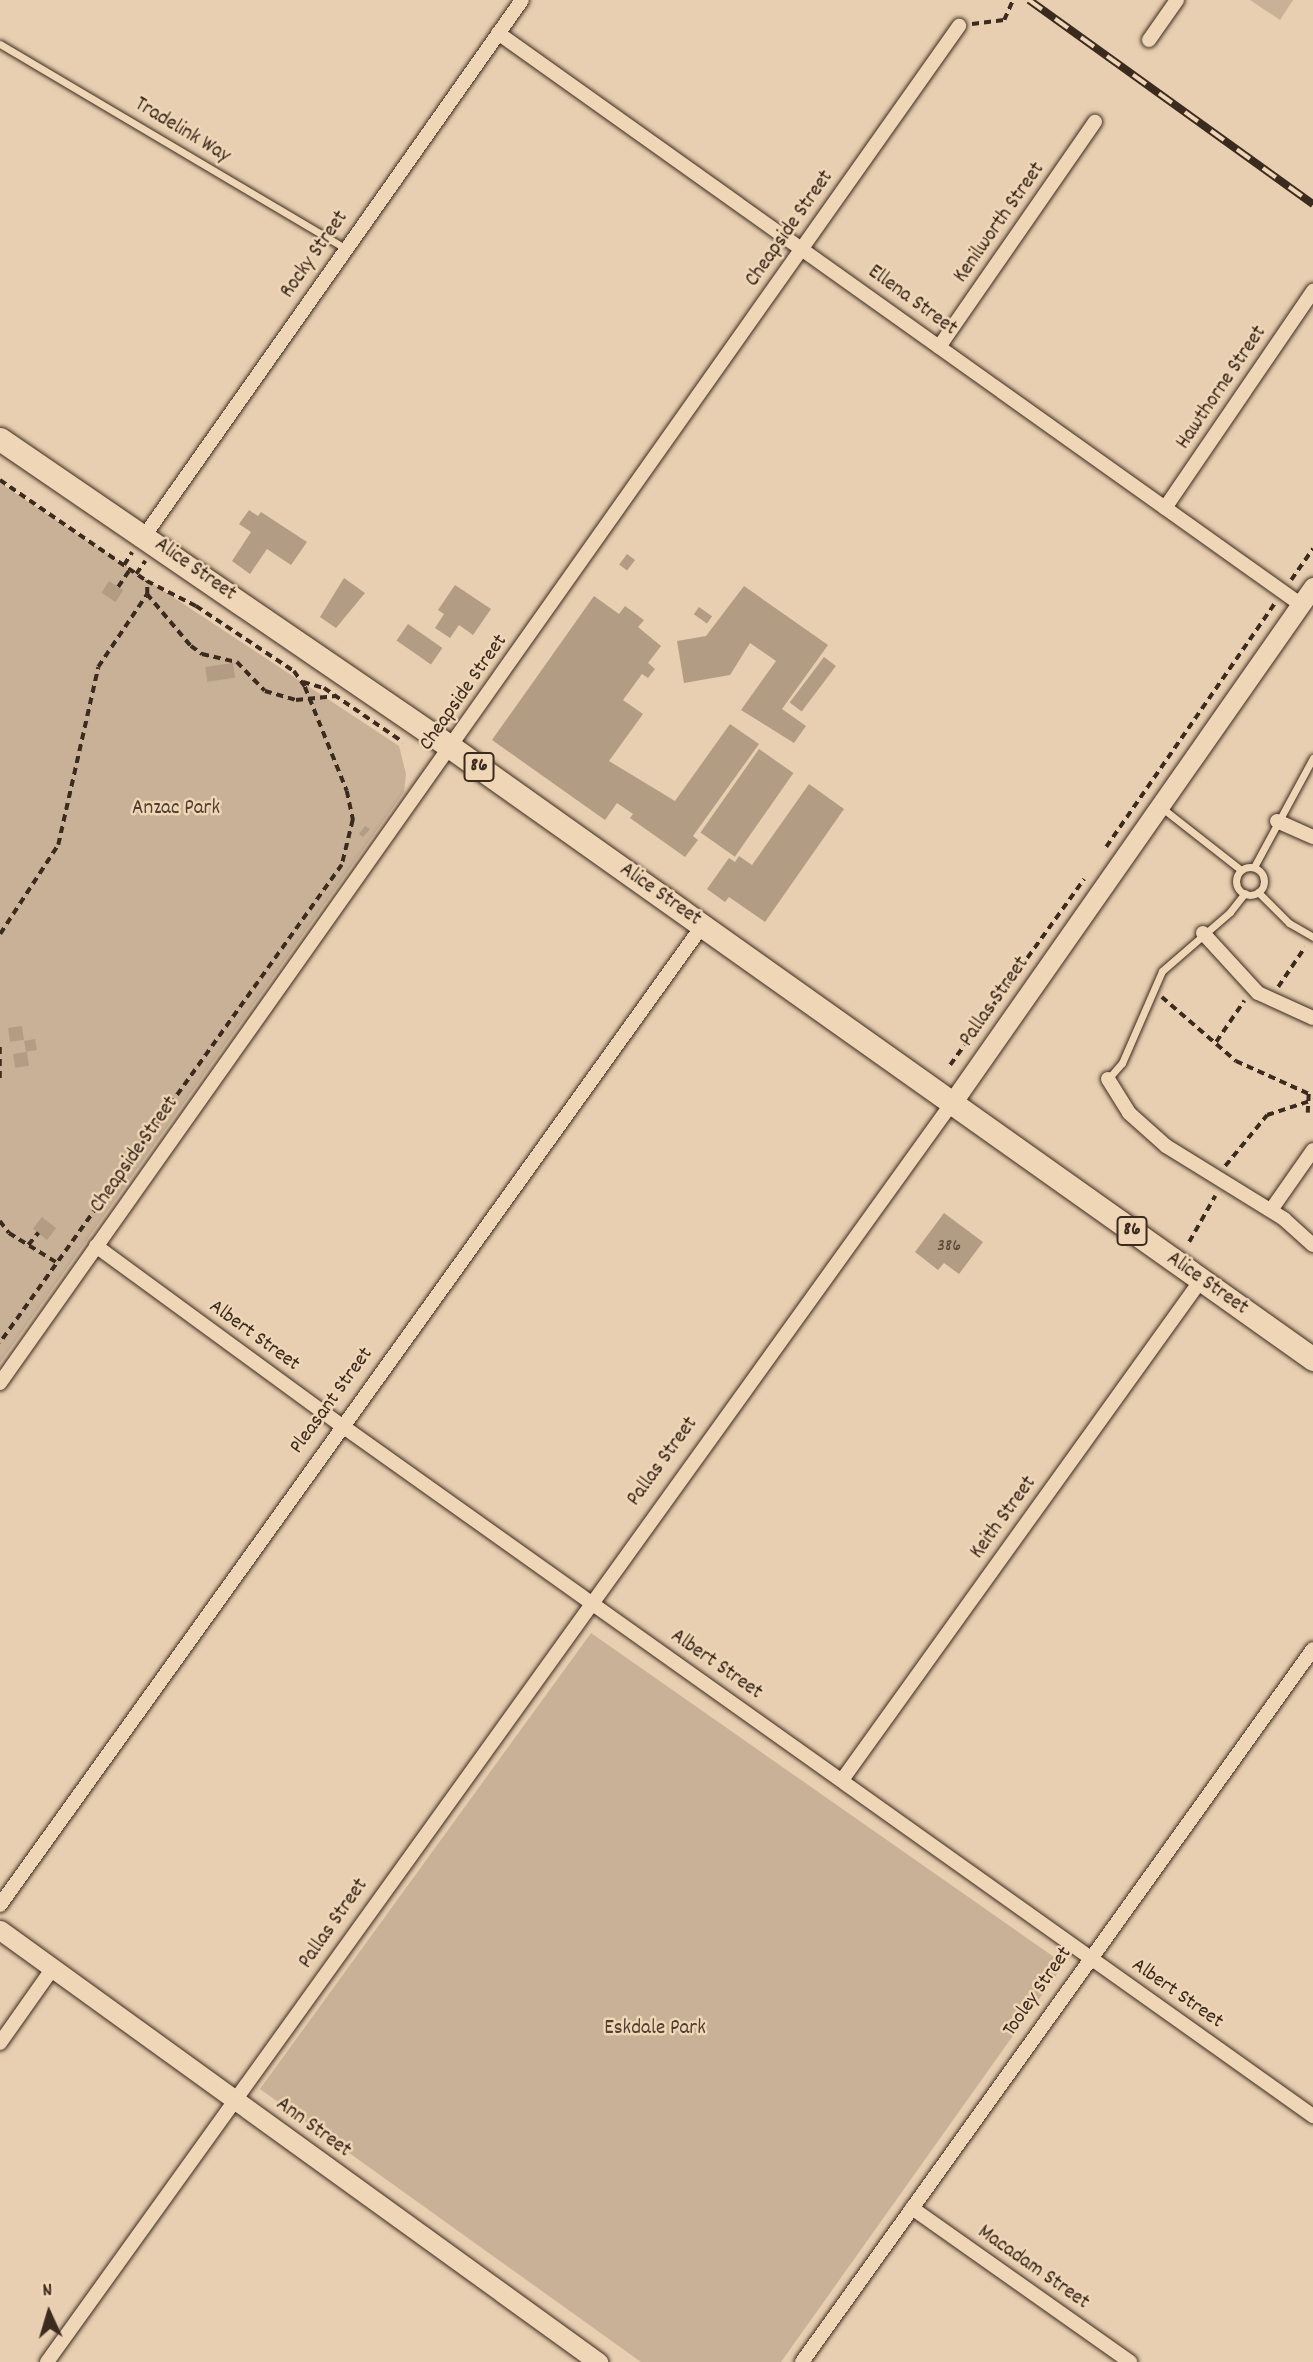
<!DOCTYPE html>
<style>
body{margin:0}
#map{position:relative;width:1313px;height:2362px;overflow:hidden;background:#e8cfb1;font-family:Dekko,sans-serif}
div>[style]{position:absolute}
.green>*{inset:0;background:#c8b196}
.building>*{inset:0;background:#b29c83;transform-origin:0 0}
.path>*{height:3.5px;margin-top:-1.75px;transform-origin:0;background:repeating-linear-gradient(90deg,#3b2a1e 0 7px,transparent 0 12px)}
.roads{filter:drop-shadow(0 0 2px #3b2a1e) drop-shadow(0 0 2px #3b2a1e)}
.service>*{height:7px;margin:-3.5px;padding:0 3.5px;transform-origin:3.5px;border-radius:3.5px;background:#efd6b7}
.service>.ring{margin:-3.5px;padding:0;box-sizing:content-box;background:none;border:7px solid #efd6b7;border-radius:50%}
.minor>*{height:14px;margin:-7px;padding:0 7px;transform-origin:7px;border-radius:7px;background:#efd6b7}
.tertiary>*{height:19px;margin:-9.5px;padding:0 9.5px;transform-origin:9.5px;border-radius:9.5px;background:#efd6b7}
.primary>*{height:23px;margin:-11.5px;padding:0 11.5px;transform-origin:11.5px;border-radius:11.5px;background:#efd6b7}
.rail>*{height:8px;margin-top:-4px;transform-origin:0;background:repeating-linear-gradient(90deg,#efd6b7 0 16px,#3b2a1e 0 32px);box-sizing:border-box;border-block:2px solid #3b2a1e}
span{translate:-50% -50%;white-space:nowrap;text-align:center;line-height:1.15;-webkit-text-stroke:5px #efd6b7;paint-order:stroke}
.number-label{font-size:18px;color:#594637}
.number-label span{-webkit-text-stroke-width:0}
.shield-label span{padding:2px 5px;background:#efd6b7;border:2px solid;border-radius:5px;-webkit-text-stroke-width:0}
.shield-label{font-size:19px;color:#3b2a1e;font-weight:700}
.street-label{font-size:21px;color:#3b2a1e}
.park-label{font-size:21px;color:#503e30}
.north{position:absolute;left:14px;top:2278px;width:70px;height:70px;-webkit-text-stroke:5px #efd6b7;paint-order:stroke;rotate:356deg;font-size:19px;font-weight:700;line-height:28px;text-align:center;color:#3b2a1e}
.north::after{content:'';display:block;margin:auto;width:24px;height:32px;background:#3b2a1e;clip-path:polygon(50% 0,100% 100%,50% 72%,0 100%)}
</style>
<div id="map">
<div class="green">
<i style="clip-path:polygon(1250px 0,1293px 0,1280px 20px)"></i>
<i style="clip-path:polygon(0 483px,399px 746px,406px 774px,404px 792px,0 1363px)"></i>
<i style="clip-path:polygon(591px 1633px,1064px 1964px,781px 2362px,641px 2362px,260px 2089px)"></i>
</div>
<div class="building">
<i style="clip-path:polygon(249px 510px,258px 516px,261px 512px,307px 542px,291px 565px,267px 549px,250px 574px,232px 561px,251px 532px,239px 524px)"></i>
<i style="left:627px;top:554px;width:10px;height:13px;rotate:37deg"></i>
<i style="clip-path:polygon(344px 578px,365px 593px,336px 628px,320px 617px)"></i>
<i style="left:109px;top:581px;width:17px;height:14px;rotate:33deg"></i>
<i style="clip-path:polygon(455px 585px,491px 609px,473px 635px,459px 625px,450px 638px,435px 628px,444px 614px,438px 610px)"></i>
<i style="clip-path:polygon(744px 586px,828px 645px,782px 709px,806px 726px,794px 743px,741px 710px,776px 661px,750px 643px,730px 675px,684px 683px,677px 641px,706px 636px)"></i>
<i style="clip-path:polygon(594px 596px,619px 614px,625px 606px,644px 620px,638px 627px,661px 646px,648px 663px,655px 669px,648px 678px,642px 674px,623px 700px,643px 714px,609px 761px,675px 801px,730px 724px,759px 744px,693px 836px,698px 840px,685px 857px,630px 818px,633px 814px,617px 803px,605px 820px,492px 740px)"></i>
<i style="left:699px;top:607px;width:16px;height:9px;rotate:35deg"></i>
<i style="left:408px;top:624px;width:42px;height:20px;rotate:35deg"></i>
<i style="left:824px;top:657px;width:15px;height:57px;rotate:37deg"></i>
<i style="left:233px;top:663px;width:15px;height:28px;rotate:82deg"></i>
<i style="left:759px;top:749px;width:42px;height:102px;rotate:35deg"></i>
<i style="clip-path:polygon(809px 784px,844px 809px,765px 922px,729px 897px,725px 902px,707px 889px,729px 858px,735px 862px,739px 856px,752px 865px)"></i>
<i style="clip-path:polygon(365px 826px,370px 829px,363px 837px,359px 834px)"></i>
<i style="left:22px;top:1026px;width:14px;height:14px;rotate:82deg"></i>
<i style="left:35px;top:1039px;width:11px;height:11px;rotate:80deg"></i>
<i style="left:27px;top:1052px;width:14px;height:14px;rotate:82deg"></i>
<i style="clip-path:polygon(944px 1213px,983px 1242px,959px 1274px,944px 1263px,938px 1270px,915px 1252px)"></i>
<i style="left:42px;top:1217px;width:18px;height:15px;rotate:38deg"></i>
</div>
<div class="path">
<i style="left:972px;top:24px;width:32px;rotate:-7deg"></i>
<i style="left:1004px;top:20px;width:22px;rotate:-66deg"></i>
<i style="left:0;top:480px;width:178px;rotate:34.5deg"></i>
<i style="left:147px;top:581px;width:55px;rotate:27deg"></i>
<i style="left:196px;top:606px;width:118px;rotate:33.6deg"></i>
<i style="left:294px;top:671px;width:19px;rotate:55deg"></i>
<i style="left:305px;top:687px;width:112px;rotate:68deg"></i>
<i style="left:347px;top:791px;width:30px;rotate:78deg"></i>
<i style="left:353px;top:820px;width:46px;rotate:103.7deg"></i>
<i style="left:342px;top:865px;width:588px;rotate:125.58deg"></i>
<i style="left:124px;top:565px;width:15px;rotate:-58deg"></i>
<i style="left:136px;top:574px;width:16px;rotate:-55deg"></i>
<i style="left:1291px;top:580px;width:38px;rotate:-55deg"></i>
<i style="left:118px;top:587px;width:22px;rotate:-56deg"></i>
<i style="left:147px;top:594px;width:68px;rotate:49.8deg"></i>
<i style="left:191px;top:646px;width:14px;rotate:36deg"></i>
<i style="left:202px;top:654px;width:36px;rotate:13deg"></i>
<i style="left:237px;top:662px;width:40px;rotate:46deg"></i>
<i style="left:265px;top:691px;width:32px;rotate:16deg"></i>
<i style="left:296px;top:700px;width:40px;rotate:-5.7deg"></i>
<i style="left:303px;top:682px;width:22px;rotate:16deg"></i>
<i style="left:324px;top:688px;width:96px;rotate:34.4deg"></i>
<i style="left:1106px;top:847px;width:297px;rotate:-55.3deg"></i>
<i style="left:0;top:934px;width:106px;rotate:-56.9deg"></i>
<i style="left:58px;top:845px;width:182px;rotate:-77.3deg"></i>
<i style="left:98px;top:667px;width:88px;rotate:-56.1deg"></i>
<i style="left:147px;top:594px;width:13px;rotate:-90deg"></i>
<i style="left:1278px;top:987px;width:48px;rotate:-56deg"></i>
<i style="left:1162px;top:997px;width:98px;rotate:40.9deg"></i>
<i style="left:1236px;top:1061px;width:80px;rotate:24.3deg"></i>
<i style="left:1309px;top:1094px;width:19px;rotate:93deg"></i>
<i style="left:1216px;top:1042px;width:50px;rotate:-55.7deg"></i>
<i style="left:0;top:1047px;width:33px;rotate:90deg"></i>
<i style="left:950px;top:1065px;width:229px;rotate:-54.2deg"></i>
<i style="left:1225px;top:1166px;width:66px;rotate:-50.5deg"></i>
<i style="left:1267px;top:1115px;width:48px;rotate:-18.1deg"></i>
<i style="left:0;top:1221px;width:15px;rotate:53deg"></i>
<i style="left:9px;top:1233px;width:55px;rotate:31.7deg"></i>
<i style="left:1189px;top:1242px;width:53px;rotate:-60.5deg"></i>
<i style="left:28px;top:1245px;width:16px;rotate:-50deg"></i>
</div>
<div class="roads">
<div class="service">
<i style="left:0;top:44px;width:401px;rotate:30.6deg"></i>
<i style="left:1162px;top:808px;width:100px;rotate:38.1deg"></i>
<i style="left:1254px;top:867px;width:124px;rotate:-61.6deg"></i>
<i class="ring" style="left:1236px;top:867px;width:21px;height:21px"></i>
<i style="left:1258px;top:892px;width:44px;rotate:45deg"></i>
<i style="left:1289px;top:923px;width:28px;rotate:30deg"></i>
<i style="left:1108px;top:1079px;width:21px;rotate:-49deg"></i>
<i style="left:1122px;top:1063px;width:100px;rotate:-66.5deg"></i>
<i style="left:1162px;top:971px;width:90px;rotate:-40.9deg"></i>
<i style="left:1230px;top:912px;width:24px;rotate:-52deg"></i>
</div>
<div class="minor">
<i style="left:498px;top:33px;width:985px;rotate:35.45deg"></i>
<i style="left:1149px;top:40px;width:49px;rotate:-55deg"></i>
<i style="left:939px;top:347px;width:274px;rotate:-55.3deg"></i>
<i style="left:1165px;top:508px;width:263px;rotate:-55.7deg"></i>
<i style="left:145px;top:535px;width:654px;rotate:-54.83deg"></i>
<i style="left:1277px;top:821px;width:39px;rotate:24deg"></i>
<i style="left:1203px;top:933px;width:81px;rotate:47.5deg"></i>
<i style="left:1258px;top:993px;width:60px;rotate:24.4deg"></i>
<i style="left:1108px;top:1079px;width:40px;rotate:58deg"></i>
<i style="left:1129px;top:1113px;width:50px;rotate:41.7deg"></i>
<i style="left:1166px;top:1146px;width:139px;rotate:31.7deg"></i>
<i style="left:1284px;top:1219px;width:39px;rotate:42deg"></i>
<i style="left:1271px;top:1210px;width:73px;rotate:-55deg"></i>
<i style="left:96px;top:1246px;width:303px;rotate:36.2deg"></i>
<i style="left:341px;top:1425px;width:1193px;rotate:35.41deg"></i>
<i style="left:0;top:1383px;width:1662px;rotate:-54.75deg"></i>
<i style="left:842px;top:1780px;width:616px;rotate:-54.32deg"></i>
<i style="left:0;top:1905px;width:1206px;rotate:-54.35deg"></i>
<i style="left:0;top:2043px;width:92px;rotate:-54.8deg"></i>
<i style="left:912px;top:2208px;width:267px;rotate:35.2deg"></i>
<i style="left:47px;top:2362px;width:1551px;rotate:-54.29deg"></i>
<i style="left:802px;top:2362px;width:877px;rotate:-54.37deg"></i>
</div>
<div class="tertiary">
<i style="left:952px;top:1103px;width:630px;rotate:-55.02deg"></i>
<i style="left:0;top:1930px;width:738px;rotate:35.84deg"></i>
</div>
<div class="primary">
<i style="left:0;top:439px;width:548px;rotate:34.36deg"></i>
<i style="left:452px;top:748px;width:1056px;rotate:35.36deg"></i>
</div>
</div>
<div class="rail">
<i style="left:1029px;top:0;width:350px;rotate:35.7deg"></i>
</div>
<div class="number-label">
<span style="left:949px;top:1247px">386</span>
</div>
<div class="shield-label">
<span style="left:479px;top:767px">86</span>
<span style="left:1132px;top:1231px">86</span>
</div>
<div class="street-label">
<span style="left:182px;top:131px;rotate:31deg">Tradelink Way</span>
<span style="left:1000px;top:223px;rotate:-55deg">Kenilworth Street</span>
<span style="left:790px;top:229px;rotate:-55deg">Cheapside Street</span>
<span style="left:315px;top:255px;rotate:-55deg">Rocky Street</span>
<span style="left:912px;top:301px;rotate:36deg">Ellena Street</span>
<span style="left:1222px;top:388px;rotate:-56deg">Hawthorne Street</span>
<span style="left:195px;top:570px;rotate:35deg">Alice Street</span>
<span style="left:464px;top:693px;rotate:-55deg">Cheapside Street</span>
<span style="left:660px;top:895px;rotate:35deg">Alice Street</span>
<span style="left:995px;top:1002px;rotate:-55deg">Pallas Street</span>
<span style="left:135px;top:1155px;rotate:-55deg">Cheapside Street</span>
<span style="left:1207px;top:1284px;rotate:35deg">Alice Street</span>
<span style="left:254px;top:1336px;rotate:36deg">Albert Street</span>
<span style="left:332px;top:1401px;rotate:-54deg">Pleasant Street</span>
<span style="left:663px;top:1462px;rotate:-54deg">Pallas Street</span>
<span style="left:1004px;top:1518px;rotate:-54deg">Keith Street</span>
<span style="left:716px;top:1665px;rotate:35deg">Albert Street</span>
<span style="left:334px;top:1924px;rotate:-55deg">Pallas Street</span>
<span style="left:1038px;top:1992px;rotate:-55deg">Tooley Street</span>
<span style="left:1177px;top:1994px;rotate:35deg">Albert Street</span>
<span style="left:313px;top:2128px;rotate:36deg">Ann Street</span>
<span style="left:1033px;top:2268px;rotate:35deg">Macadam Street</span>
</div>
<div class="park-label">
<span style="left:176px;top:809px">Anzac Park</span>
<span style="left:655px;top:2029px">Eskdale Park</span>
</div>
<div class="north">N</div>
</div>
